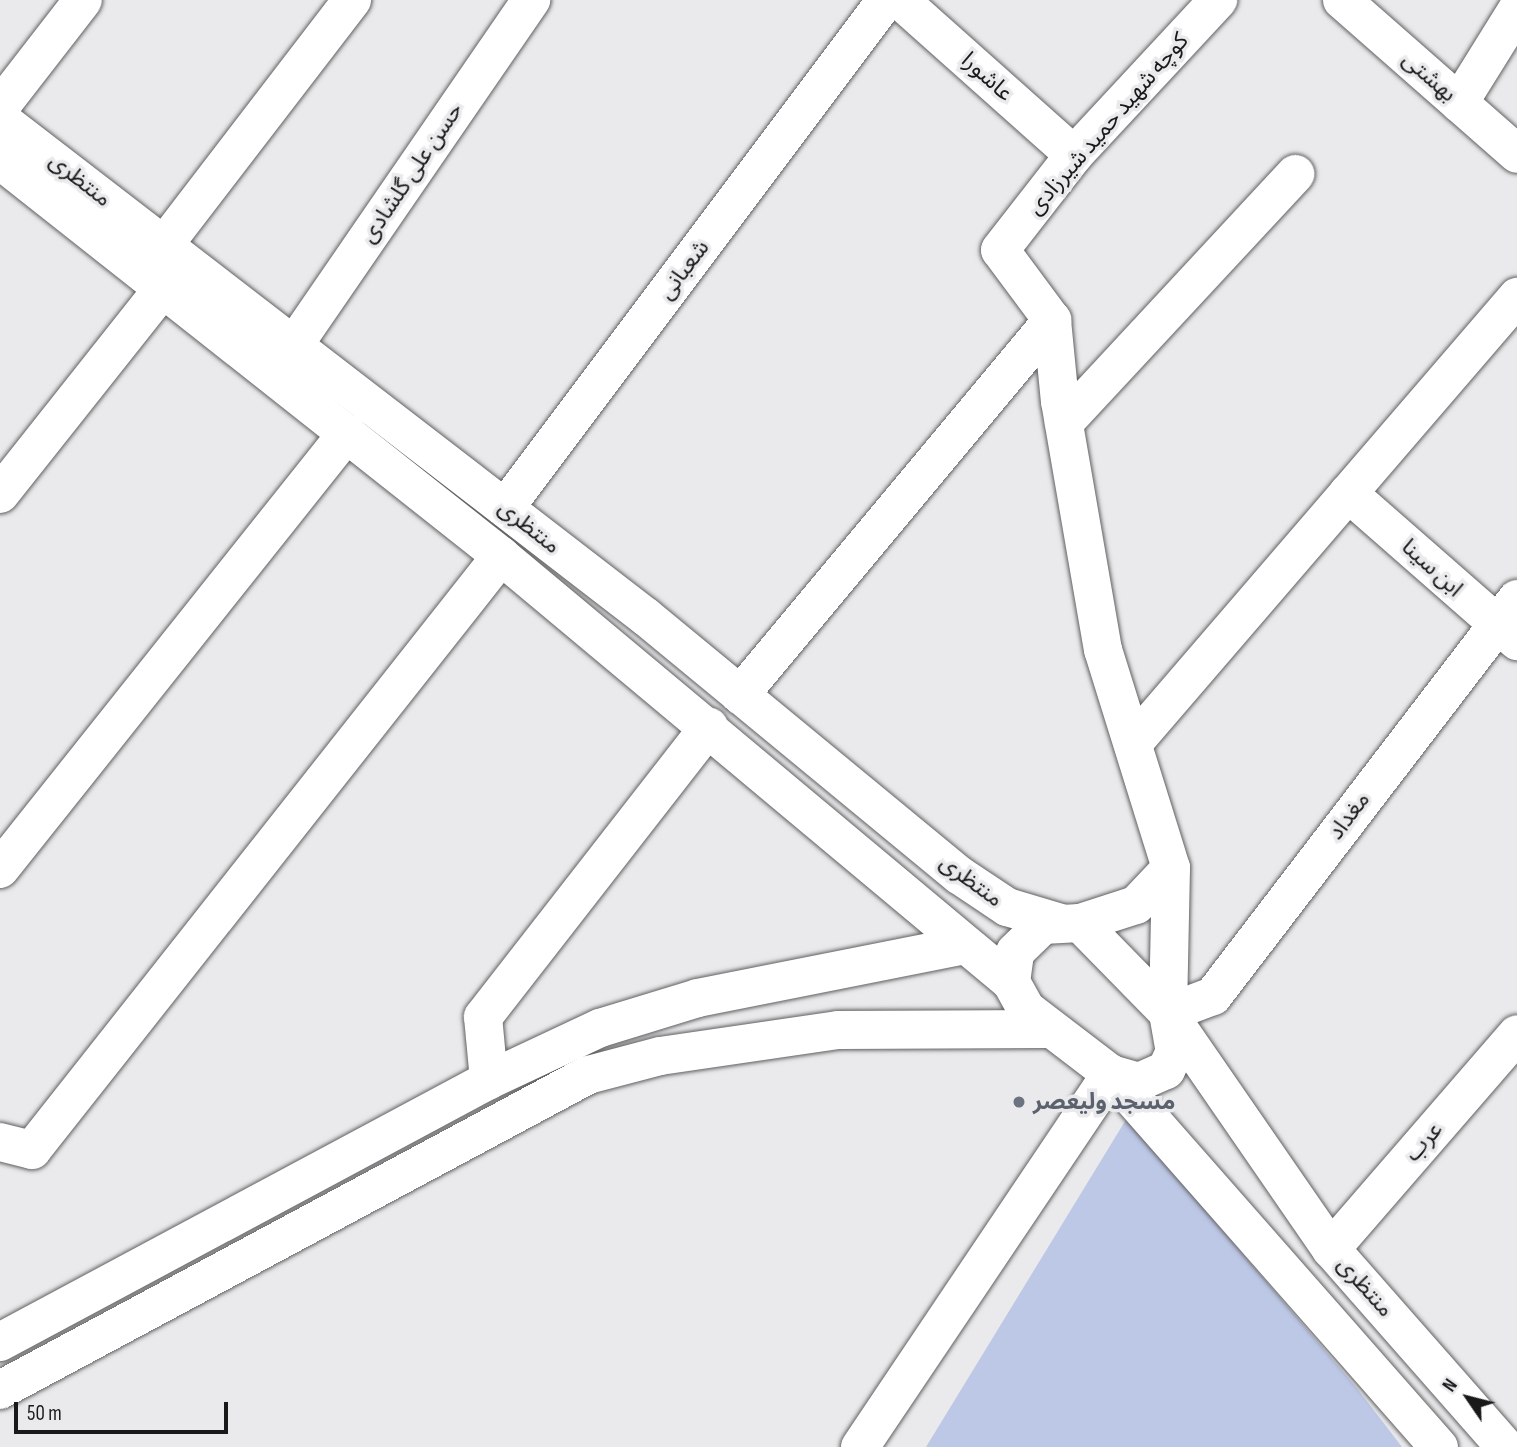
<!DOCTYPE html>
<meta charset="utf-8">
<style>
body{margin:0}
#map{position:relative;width:1517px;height:1447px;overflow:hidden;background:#eaeaec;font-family:"Sofia Sans Condensed","Noto Sans Arabic",sans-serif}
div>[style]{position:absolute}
.green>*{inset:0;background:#bdc7e6}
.roads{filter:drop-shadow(0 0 2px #5f6061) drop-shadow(0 0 2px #5f6061)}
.minor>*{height:38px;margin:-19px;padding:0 19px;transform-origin:19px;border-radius:19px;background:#fff}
.dots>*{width:19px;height:19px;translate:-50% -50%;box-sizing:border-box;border:4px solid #eaeaec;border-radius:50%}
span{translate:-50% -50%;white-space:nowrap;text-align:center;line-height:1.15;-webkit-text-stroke:7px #eaeaec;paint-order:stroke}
.street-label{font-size:23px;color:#19191a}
.worship-label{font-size:23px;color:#5b616d;font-weight:700}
.left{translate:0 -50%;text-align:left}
.north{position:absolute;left:1433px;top:1363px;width:70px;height:70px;-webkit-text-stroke:5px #eaeaec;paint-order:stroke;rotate:305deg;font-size:19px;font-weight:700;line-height:28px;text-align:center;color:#19191a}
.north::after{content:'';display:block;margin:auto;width:24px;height:32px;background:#19191a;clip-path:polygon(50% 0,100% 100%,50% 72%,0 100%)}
.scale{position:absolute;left:14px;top:1402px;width:214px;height:32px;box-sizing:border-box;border:4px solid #19191a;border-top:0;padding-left:9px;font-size:21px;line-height:24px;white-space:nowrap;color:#19191a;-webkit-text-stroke:5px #eaeaec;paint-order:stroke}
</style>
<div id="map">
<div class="green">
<i style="clip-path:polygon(1127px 1118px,1356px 1387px,1402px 1447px,926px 1447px)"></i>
</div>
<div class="roads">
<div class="minor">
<i style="left:900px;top:0;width:233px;rotate:41.7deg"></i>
<i style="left:1342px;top:0;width:233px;rotate:41.3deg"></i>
<i style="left:1459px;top:103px;width:110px;rotate:-58.1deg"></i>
<i style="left:0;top:107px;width:135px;rotate:-52.2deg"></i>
<i style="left:0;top:119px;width:816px;rotate:37.63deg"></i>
<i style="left:646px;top:617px;width:406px;rotate:39.5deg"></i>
<i style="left:959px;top:875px;width:58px;rotate:33.7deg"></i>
<i style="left:1007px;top:907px;width:56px;rotate:16.5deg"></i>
<i style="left:0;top:160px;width:639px;rotate:38.32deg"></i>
<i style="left:501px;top:556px;width:665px;rotate:39.87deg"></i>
<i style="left:164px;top:245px;width:309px;rotate:-52.5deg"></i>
<i style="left:294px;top:345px;width:419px;rotate:-55.5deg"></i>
<i style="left:1064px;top:423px;width:340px;rotate:-47.1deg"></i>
<i style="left:1348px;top:493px;width:225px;rotate:41.2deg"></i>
<i style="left:0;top:494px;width:264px;rotate:-51.6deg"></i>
<i style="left:505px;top:508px;width:635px;rotate:-53.13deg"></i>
<i style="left:740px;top:695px;width:488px;rotate:-50.2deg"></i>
<i style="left:1135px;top:741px;width:586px;rotate:-49.29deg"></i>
<i style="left:1171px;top:868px;width:228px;rotate:-107.3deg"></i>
<i style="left:1103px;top:650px;width:252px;rotate:-99.8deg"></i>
<i style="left:1060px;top:402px;width:82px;rotate:-95.6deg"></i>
<i style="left:1052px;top:320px;width:87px;rotate:-126.6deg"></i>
<i style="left:1000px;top:250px;width:120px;rotate:-52.1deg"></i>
<i style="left:1074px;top:155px;width:212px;rotate:-47.1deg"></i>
<i style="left:0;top:869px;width:557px;rotate:-51.48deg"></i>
<i style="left:1080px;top:923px;width:59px;rotate:-17.8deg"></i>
<i style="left:1136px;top:905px;width:51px;rotate:-46.6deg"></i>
<i style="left:1171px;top:868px;width:145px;rotate:91.2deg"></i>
<i style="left:1168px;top:1013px;width:39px;rotate:80deg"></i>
<i style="left:1175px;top:1051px;width:21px;rotate:115deg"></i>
<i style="left:1166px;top:1070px;width:30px;rotate:156deg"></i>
<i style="left:1139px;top:1082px;width:29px;rotate:-164deg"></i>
<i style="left:1111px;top:1074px;width:107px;rotate:-142.6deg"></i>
<i style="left:1026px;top:1009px;width:31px;rotate:-119deg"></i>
<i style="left:1011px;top:982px;width:30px;rotate:-82deg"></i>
<i style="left:1015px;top:952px;width:39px;rotate:-44deg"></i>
<i style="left:1043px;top:925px;width:37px;rotate:-3deg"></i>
<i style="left:1080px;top:923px;width:126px;rotate:45.6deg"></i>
<i style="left:1168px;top:1013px;width:287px;rotate:55.4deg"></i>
<i style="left:1331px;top:1249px;width:264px;rotate:48.7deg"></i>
<i style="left:1168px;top:1013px;width:48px;rotate:-20.7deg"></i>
<i style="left:1213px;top:996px;width:500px;rotate:-52.56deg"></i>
<i style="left:489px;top:1080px;width:63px;rotate:-95.4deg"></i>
<i style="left:483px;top:1017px;width:368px;rotate:-52.1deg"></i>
<i style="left:0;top:1142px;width:33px;rotate:14deg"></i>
<i style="left:32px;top:1150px;width:757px;rotate:-51.71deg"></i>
<i style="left:1331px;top:1249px;width:284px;rotate:-49.1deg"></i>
<i style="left:0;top:1342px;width:555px;rotate:-28.18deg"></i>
<i style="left:489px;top:1080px;width:123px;rotate:-25.1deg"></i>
<i style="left:600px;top:1028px;width:102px;rotate:-17deg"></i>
<i style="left:698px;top:998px;width:272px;rotate:-11.2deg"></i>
<i style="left:0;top:1390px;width:667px;rotate:-28.18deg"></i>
<i style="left:588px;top:1075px;width:74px;rotate:-14.8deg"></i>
<i style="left:660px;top:1056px;width:180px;rotate:-8.3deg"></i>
<i style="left:838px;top:1030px;width:208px;rotate:-0.3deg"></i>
<i style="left:860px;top:1447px;width:450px;rotate:-56.1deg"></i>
<i style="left:1111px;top:1074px;width:497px;rotate:48.7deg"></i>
</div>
</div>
<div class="dots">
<i style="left:1019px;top:1102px;background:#6b7280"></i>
</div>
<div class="street-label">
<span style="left:987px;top:77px;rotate:42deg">عاشورا</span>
<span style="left:1429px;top:77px;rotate:41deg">بهشتی</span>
<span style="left:1108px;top:124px;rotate:-49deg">کوچه شهید حمید شیرزادی</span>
<span style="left:412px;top:173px;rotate:-56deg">حسن علی گلشادی</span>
<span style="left:80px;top:180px;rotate:38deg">منتظری</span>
<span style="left:684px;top:270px;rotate:-53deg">شعبانی</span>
<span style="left:529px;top:527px;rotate:38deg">منتظری</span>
<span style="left:1432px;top:568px;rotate:42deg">ابن سینا</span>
<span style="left:1349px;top:816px;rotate:-53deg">مغداد</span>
<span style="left:971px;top:881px;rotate:36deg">منتظری</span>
<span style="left:1424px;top:1142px;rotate:-49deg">عرب</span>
<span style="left:1365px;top:1287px;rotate:48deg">منتظری</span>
</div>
<div class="worship-label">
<span class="left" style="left:1033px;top:1102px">مسجد ولیعصر</span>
</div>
<div class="north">N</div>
<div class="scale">50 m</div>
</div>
